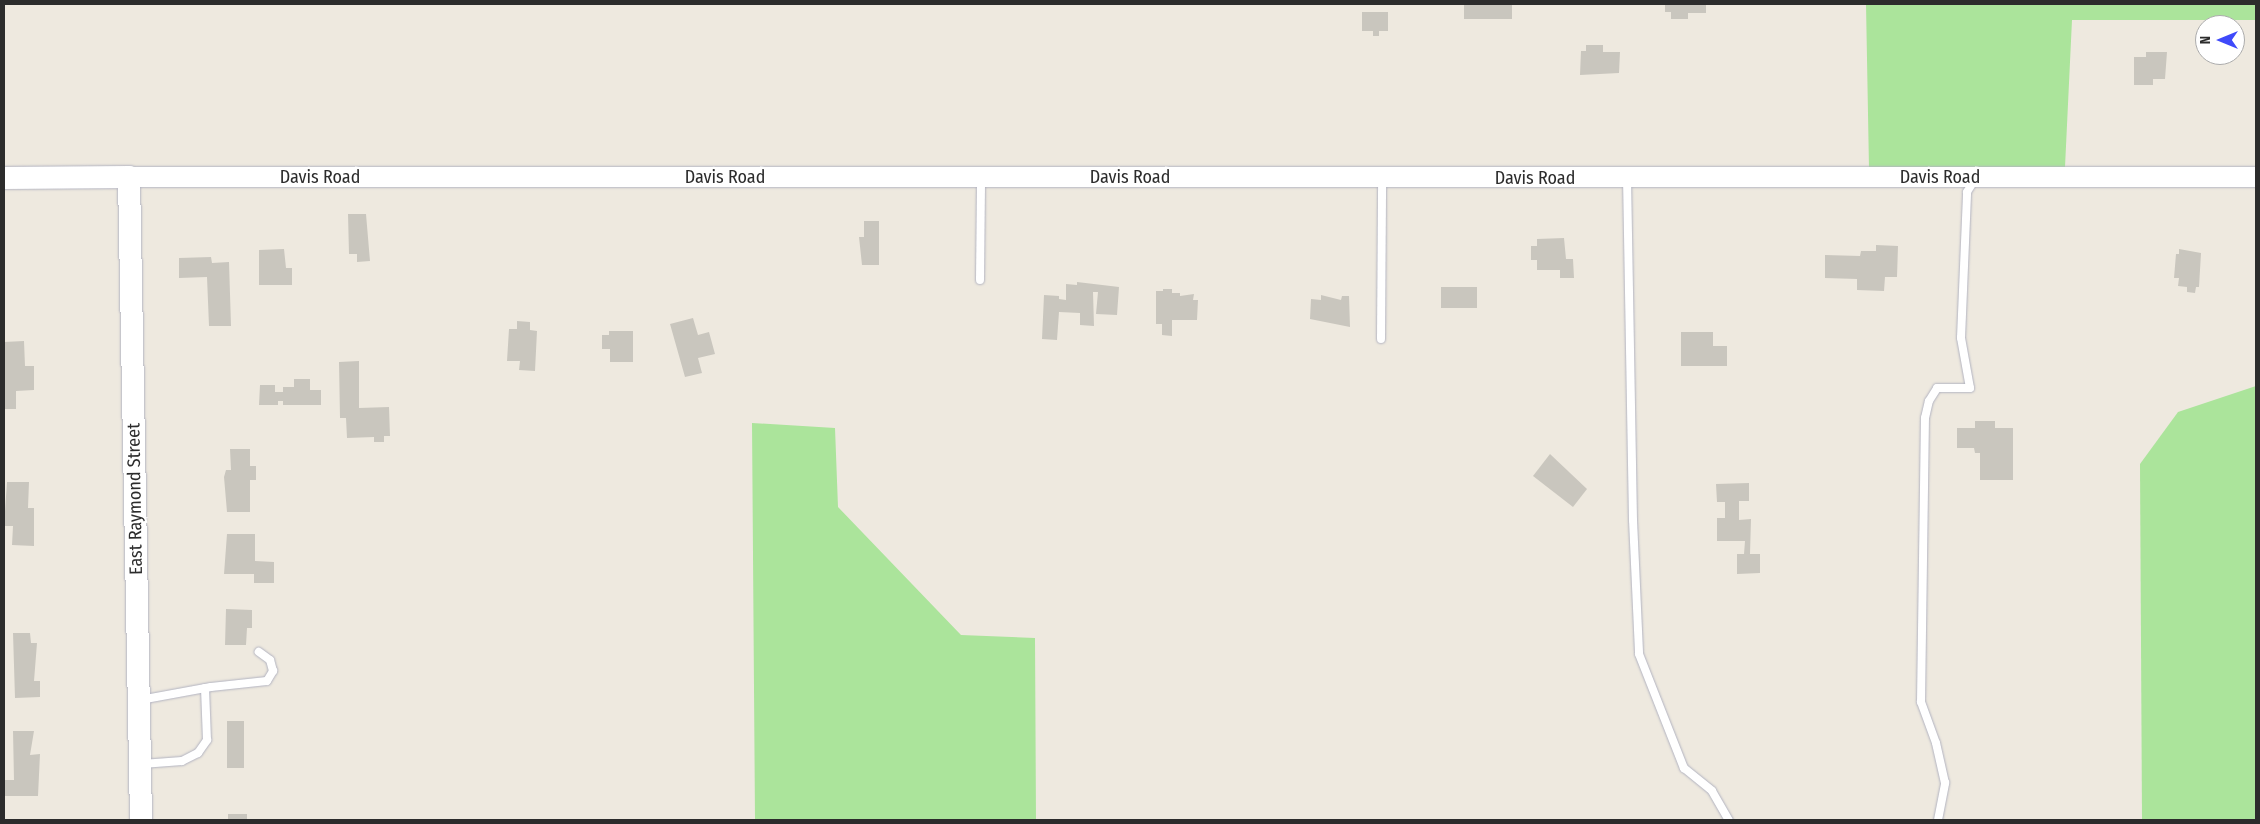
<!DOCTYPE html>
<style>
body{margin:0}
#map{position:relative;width:2260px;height:824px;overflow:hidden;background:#eee9df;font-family:"Fira Sans Condensed",sans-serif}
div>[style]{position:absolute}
.green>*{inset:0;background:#abe49b}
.building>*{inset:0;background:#c9c6be;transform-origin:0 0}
.roads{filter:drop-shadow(0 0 1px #b2b3c0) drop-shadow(0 0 1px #b2b3c0)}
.service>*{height:8px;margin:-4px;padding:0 4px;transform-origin:4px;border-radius:4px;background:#fff}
.tertiary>*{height:20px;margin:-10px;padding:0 10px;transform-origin:10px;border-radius:10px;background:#fff}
.secondary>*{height:22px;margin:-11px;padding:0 11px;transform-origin:11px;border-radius:11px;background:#fff}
span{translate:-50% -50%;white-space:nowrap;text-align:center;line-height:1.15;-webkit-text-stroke:4.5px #fff;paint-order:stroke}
.street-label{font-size:18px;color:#2c2c2c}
.frame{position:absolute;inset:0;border:5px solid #2c2c2c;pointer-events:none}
.north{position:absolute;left:2195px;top:15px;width:50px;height:50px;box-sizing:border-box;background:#fff;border:1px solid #ababab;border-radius:50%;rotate:270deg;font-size:14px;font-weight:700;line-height:20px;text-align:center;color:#2c2c2c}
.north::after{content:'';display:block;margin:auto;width:18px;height:22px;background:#3f4afa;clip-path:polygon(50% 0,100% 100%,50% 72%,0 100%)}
</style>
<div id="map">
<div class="green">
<i style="clip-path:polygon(1866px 4px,2256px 4px,2256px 20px,2072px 20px,2065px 167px,1869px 169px)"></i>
<i style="clip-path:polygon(2256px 386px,2256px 820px,2142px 820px,2140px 464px,2178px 412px)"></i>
<i style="clip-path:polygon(752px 423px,835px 428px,838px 507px,961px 635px,1035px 638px,1036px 820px,755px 820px)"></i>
</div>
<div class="building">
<i style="left:1464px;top:4px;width:48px;height:15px"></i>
<i style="clip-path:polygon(1665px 4px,1706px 4px,1706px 13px,1688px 13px,1688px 19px,1671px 19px,1671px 12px,1665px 12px)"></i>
<i style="clip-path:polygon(1362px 12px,1388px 12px,1388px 31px,1379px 31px,1379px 36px,1373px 36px,1373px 31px,1362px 31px)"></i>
<i style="clip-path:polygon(1586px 45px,1603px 45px,1603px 52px,1620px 52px,1619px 73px,1580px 75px,1581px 51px,1586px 51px)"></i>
<i style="clip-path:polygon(2146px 52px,2167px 52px,2165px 79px,2153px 79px,2153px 85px,2134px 85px,2134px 57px,2146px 57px)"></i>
<i style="clip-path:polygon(348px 214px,366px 214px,370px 261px,357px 262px,357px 254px,349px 254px)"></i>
<i style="clip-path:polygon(864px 221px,879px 221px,879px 265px,862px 265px,859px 237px,864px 237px)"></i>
<i style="clip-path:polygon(1564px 238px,1566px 259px,1573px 259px,1574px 278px,1560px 278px,1560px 270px,1537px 270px,1537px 260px,1531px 260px,1531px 246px,1537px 246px,1537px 239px)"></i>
<i style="clip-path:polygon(1876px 245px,1898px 246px,1897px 277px,1885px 277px,1884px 291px,1857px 290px,1857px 279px,1825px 278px,1825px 255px,1860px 256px,1861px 251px,1876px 251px)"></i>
<i style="clip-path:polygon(284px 249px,286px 268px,292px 268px,292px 285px,259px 285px,259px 250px)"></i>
<i style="clip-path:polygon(2179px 249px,2201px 253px,2199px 287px,2196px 287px,2195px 293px,2187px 292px,2187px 287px,2178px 286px,2179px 278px,2174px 278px,2176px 254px,2179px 254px)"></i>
<i style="clip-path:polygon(211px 257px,212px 263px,229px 262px,231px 326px,209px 326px,207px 277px,179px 278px,179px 258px)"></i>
<i style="clip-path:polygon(1077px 282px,1119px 287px,1117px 315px,1096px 314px,1098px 292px,1093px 292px,1094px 326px,1080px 325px,1080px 313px,1059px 312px,1057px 340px,1042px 339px,1044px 295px,1059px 296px,1059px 299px,1066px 300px,1066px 284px,1077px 285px)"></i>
<i style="left:1477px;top:287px;width:21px;height:36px;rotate:90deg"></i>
<i style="clip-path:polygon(1163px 289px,1172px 289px,1172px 293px,1180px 293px,1180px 296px,1194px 294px,1193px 300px,1198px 300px,1197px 320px,1172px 320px,1172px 336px,1162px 335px,1162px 324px,1156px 324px,1156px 291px,1163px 291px)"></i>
<i style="clip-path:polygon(1321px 295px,1341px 300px,1342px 296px,1349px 296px,1350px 327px,1310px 319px,1311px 299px,1321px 300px)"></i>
<i style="clip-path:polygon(693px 318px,698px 335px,709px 332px,715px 354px,698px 358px,702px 373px,685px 377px,670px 324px)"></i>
<i style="clip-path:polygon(517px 321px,530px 322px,530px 330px,537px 331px,535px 371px,519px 370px,520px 361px,507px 361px,509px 329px,517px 329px)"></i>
<i style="clip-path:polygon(609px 331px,633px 331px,633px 362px,610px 362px,610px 349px,602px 349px,602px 335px,609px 335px)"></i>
<i style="clip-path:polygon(1681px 332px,1713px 332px,1713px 346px,1727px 346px,1727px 366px,1681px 366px)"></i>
<i style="clip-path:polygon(24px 341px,25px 366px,34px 366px,34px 390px,16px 391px,16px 409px,4px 409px,4px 342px)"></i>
<i style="clip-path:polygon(359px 361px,359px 408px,389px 407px,390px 436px,384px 436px,384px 442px,374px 442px,374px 437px,347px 438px,346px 418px,340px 418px,339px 362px)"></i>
<i style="clip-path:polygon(294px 379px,310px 379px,310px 390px,321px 390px,321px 405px,283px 405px,283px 401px,278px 401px,278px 405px,259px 405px,260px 385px,275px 385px,275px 392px,283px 392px,283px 387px,294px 387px)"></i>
<i style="clip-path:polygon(1975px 421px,1995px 421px,1995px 428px,2013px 428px,2013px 480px,1980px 480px,1980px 453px,1975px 453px,1974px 448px,1957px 448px,1957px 428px,1975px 428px)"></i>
<i style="clip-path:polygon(230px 449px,250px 449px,250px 466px,256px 466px,256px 480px,250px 480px,250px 512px,227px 512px,224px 477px,226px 470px,231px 470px)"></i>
<i style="clip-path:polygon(1550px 454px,1587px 489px,1573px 507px,1533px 476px)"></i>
<i style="clip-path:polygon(7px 482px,29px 482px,28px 508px,34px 508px,34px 546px,12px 545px,13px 526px,4px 526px)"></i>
<i style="clip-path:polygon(1749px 483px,1749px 501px,1739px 501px,1739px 520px,1751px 519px,1750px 554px,1760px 554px,1760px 573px,1737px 574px,1737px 554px,1744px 554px,1745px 541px,1717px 541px,1717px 518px,1725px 518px,1725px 502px,1717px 502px,1716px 484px)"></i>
<i style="clip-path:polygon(227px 534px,255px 534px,255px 561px,274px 562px,274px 583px,254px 583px,254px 574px,224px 574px)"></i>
<i style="clip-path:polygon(226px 609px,252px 610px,252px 628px,247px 628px,246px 645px,225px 645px)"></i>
<i style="clip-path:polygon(13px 633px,30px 633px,31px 643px,37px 643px,34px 681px,40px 681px,40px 697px,15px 698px)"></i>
<i style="left:227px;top:721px;width:17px;height:47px"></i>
<i style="clip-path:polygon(13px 731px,34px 731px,30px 755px,40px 754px,38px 796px,4px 796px,4px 780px,14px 780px)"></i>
<i style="left:228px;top:814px;width:19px;height:6px"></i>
</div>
<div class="roads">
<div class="service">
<i style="left:1627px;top:177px;width:343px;rotate:89deg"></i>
<i style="left:1633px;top:520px;width:134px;rotate:87.4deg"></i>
<i style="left:1639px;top:654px;width:123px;rotate:68.5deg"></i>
<i style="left:1684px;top:768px;width:36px;rotate:39deg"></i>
<i style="left:1712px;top:791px;width:34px;rotate:60deg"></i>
<i style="left:980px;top:280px;width:103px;rotate:-89.4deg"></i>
<i style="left:1381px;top:339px;width:161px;rotate:-89.6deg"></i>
<i style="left:140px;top:700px;width:72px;rotate:-10.4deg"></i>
<i style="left:211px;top:687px;width:56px;rotate:-6.1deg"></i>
<i style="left:267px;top:681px;width:12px;rotate:-59deg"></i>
<i style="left:273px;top:671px;width:11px;rotate:-105deg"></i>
<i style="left:270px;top:660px;width:14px;rotate:-144deg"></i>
<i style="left:142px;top:764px;width:40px;rotate:-4.3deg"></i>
<i style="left:182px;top:761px;width:18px;rotate:-27deg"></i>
<i style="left:198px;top:753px;width:16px;rotate:-55deg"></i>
<i style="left:207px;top:740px;width:52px;rotate:-92.2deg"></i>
<i style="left:1938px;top:820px;width:38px;rotate:-79deg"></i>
<i style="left:1945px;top:783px;width:41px;rotate:-102.7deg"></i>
<i style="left:1936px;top:743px;width:44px;rotate:-110.1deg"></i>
<i style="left:1921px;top:702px;width:284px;rotate:-89.2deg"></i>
<i style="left:1925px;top:418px;width:17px;rotate:-77deg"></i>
<i style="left:1929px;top:401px;width:15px;rotate:-58deg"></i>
<i style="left:1937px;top:388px;width:33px"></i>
<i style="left:1970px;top:388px;width:51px;rotate:-100.2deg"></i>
<i style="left:1961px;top:338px;width:146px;rotate:-87.6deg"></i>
<i style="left:1967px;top:192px;width:15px;rotate:-58deg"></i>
</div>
<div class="tertiary">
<i style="left:129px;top:177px;width:2127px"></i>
</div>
<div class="secondary">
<i style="left:4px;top:178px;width:125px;rotate:-0.5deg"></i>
<i style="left:129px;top:177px;width:643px;rotate:88.93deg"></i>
</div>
</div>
<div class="street-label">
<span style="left:320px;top:177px">Davis Road</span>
<span style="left:725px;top:177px">Davis Road</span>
<span style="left:1130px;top:177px">Davis Road</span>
<span style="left:1940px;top:177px">Davis Road</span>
<span style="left:1535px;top:178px">Davis Road</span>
<span style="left:135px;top:499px;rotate:-91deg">East Raymond Street</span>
</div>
<div class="frame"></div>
<div class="north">N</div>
</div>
